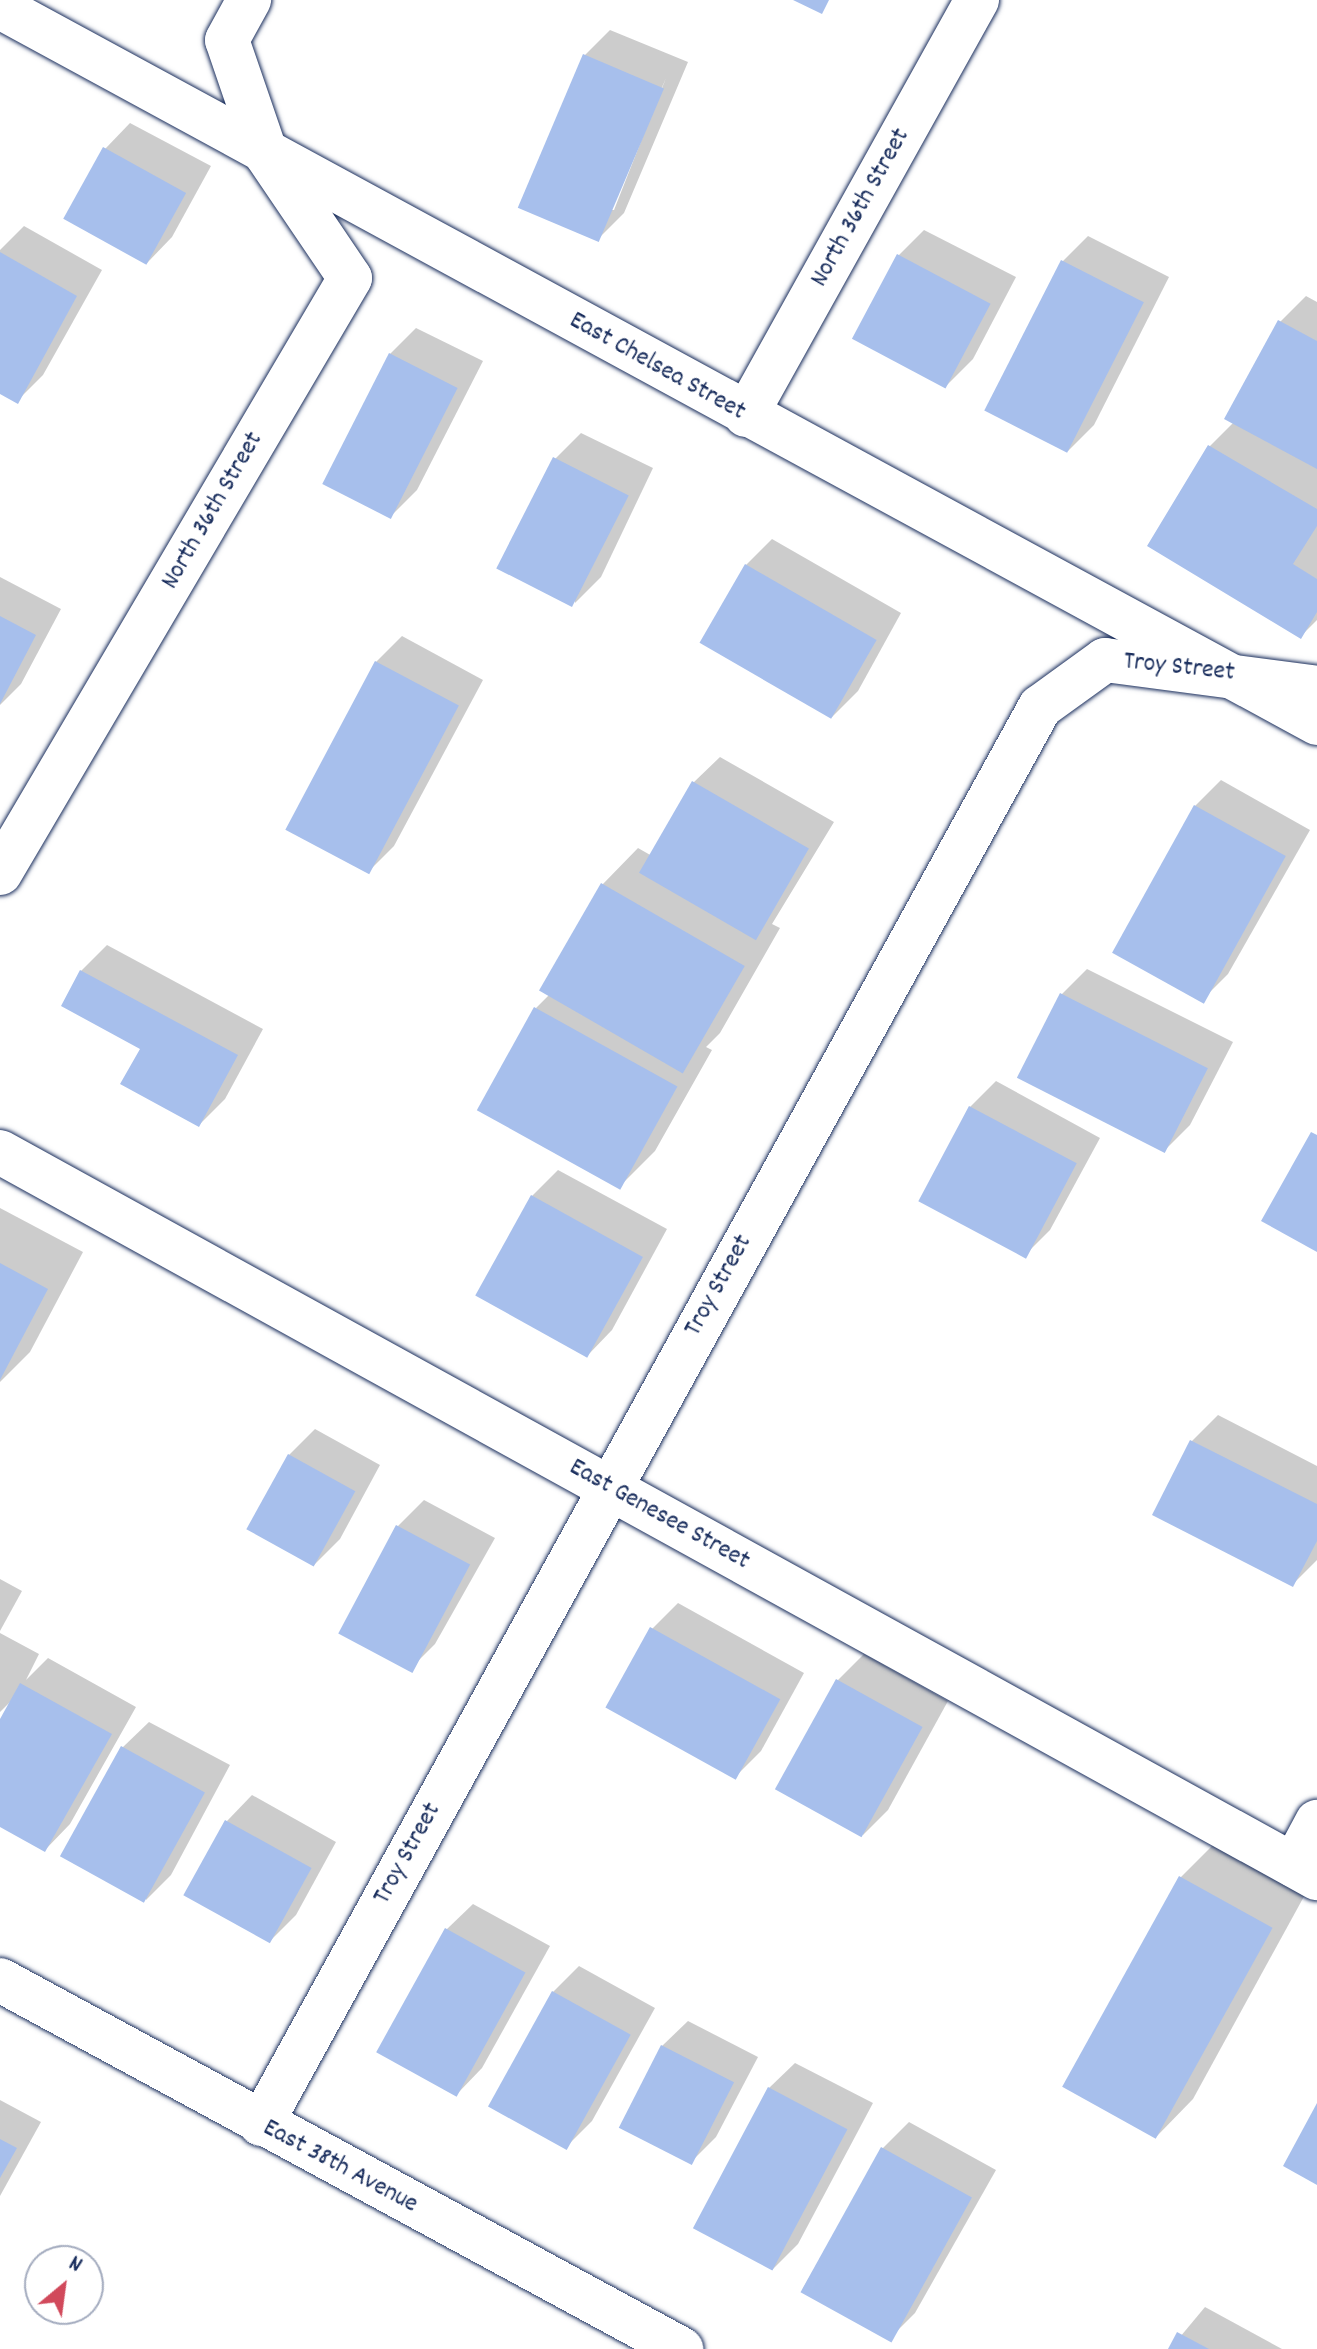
<!DOCTYPE html>
<style>
body{margin:0}
#map{position:relative;width:1317px;height:2349px;overflow:hidden;background:#fff;font-family:Dekko,sans-serif}
div>[style]{position:absolute}
.shadow>*{inset:0;background:#0003}
.building>*{inset:0;background:#a7bfec;transform-origin:0 0}
.roads{filter:drop-shadow(0 0 2px #1b2f5e) drop-shadow(0 0 2px #1b2f5e)}
.minor>*{height:44px;margin:-22px;padding:0 22px;transform-origin:22px;border-radius:22px;background:#fff}
span{translate:-50% -50%;white-space:nowrap;text-align:center;line-height:1.15;-webkit-text-stroke:8px #fff;paint-order:stroke}
.street-label{font-size:26px;color:#1b2f5e}
.north{position:absolute;left:24px;top:2245px;width:80px;height:80px;box-sizing:border-box;background:#fff;border:2px solid #a4acbf;border-radius:50%;rotate:29deg;font-size:22px;font-weight:700;line-height:32px;text-align:center;color:#1b2f5e}
.north::after{content:'';display:block;margin:auto;width:28px;height:36px;background:#d1495b;clip-path:polygon(50% 0,100% 100%,50% 72%,0 100%)}
</style>
<div id="map">
<div class="shadow">
<i style="clip-path:polygon(evenodd,610px 30px,688px 62px,624px 213px,598px 239px,584px 56px,610px 30px,666px 78px,614px 210px,609px 210px,666px 78px)"></i>
<i style="clip-path:polygon(130px 123px,211px 166px,172px 237px,147px 263px,105px 149px)"></i>
<i style="clip-path:polygon(24px 226px,102px 270px,43px 375px,17px 401px,0 391px,0 250px)"></i>
<i style="clip-path:polygon(924px 230px,1016px 277px,973px 359px,947px 385px,898px 256px)"></i>
<i style="clip-path:polygon(1088px 236px,1169px 277px,1094px 425px,1068px 451px,1062px 262px)"></i>
<i style="clip-path:polygon(1306px 296px,1317px 302px,1317px 620px,1301px 636px,1150px 546px,1210px 446px,1234px 422px,1280px 322px)"></i>
<i style="clip-path:polygon(416px 328px,483px 361px,417px 490px,391px 516px,390px 354px)"></i>
<i style="clip-path:polygon(581px 433px,653px 468px,601px 577px,575px 603px,555px 459px)"></i>
<i style="clip-path:polygon(772px 539px,901px 613px,858px 691px,832px 717px,746px 565px)"></i>
<i style="clip-path:polygon(0 577px,61px 609px,21px 684px,0 705px)"></i>
<i style="clip-path:polygon(402px 636px,483px 680px,394px 846px,368px 872px,376px 662px)"></i>
<i style="clip-path:polygon(720px 757px,834px 822px,772px 924px,780px 928px,720px 1033px,706px 1047px,712px 1050px,655px 1151px,619px 1187px,536px 1008px,549px 995px,602px 885px,638px 848px,652px 856px,694px 782px)"></i>
<i style="clip-path:polygon(1221px 780px,1310px 830px,1228px 974px,1202px 1000px,1195px 806px)"></i>
<i style="clip-path:polygon(107px 945px,263px 1029px,225px 1099px,199px 1125px,81px 971px)"></i>
<i style="clip-path:polygon(1087px 969px,1233px 1042px,1190px 1125px,1164px 1151px,1061px 995px)"></i>
<i style="clip-path:polygon(996px 1081px,1100px 1138px,1050px 1230px,1024px 1256px,970px 1107px)"></i>
<i style="clip-path:polygon(558px 1170px,667px 1229px,612px 1330px,587px 1356px,532px 1196px)"></i>
<i style="clip-path:polygon(0 1208px,83px 1252px,30px 1352px,0 1382px)"></i>
<i style="clip-path:polygon(1218px 1415px,1317px 1466px,1317px 1560px,1293px 1584px,1154px 1514px,1192px 1441px)"></i>
<i style="clip-path:polygon(315px 1429px,380px 1465px,340px 1539px,314px 1565px,289px 1455px)"></i>
<i style="clip-path:polygon(424px 1500px,495px 1538px,435px 1644px,409px 1670px,398px 1526px)"></i>
<i style="clip-path:polygon(0 1579px,22px 1591px,0 1631px)"></i>
<i style="clip-path:polygon(678px 1603px,804px 1673px,761px 1751px,735px 1777px,652px 1629px)"></i>
<i style="clip-path:polygon(0 1633px,39px 1654px,26px 1680px,48px 1658px,136px 1707px,70px 1824px,45px 1850px,0 1825px,0 1723px,11px 1701px,0 1712px)"></i>
<i style="clip-path:polygon(864px 1654px,948px 1701px,888px 1810px,863px 1835px,838px 1680px)"></i>
<i style="clip-path:polygon(149px 1722px,230px 1765px,171px 1875px,146px 1900px,123px 1747px)"></i>
<i style="clip-path:polygon(252px 1795px,336px 1842px,296px 1915px,270px 1941px,227px 1821px)"></i>
<i style="clip-path:polygon(1217px 1841px,1307px 1891px,1193px 2099px,1157px 2136px,1181px 1877px)"></i>
<i style="clip-path:polygon(473px 1904px,550px 1946px,482px 2068px,457px 2094px,447px 1929px)"></i>
<i style="clip-path:polygon(579px 1966px,655px 2008px,592px 2121px,566px 2147px,553px 1992px)"></i>
<i style="clip-path:polygon(688px 2021px,758px 2057px,716px 2137px,690px 2163px,662px 2046px)"></i>
<i style="clip-path:polygon(795px 2063px,873px 2103px,798px 2244px,772px 2270px,769px 2088px)"></i>
<i style="clip-path:polygon(0 2100px,41px 2122px,0 2196px)"></i>
<i style="clip-path:polygon(909px 2122px,996px 2170px,915px 2313px,889px 2339px,802px 2290px,883px 2148px)"></i>
<i style="clip-path:polygon(1205px 2307px,1282px 2349px,1170px 2349px)"></i>
</div>
<div class="building">
<i style="clip-path:polygon(793px 0,829px 0,822px 14px)"></i>
<i style="left:583px;top:54px;width:88px;height:167px;rotate:23deg"></i>
<i style="left:103px;top:147px;width:95px;height:82px;rotate:29deg"></i>
<i style="clip-path:polygon(0 252px,77px 296px,18px 404px,0 394px)"></i>
<i style="left:897px;top:254px;width:106px;height:96px;rotate:28deg"></i>
<i style="left:1061px;top:260px;width:93px;height:169px;rotate:27deg"></i>
<i style="clip-path:polygon(1278px 320px,1317px 341px,1317px 469px,1224px 419px)"></i>
<i style="left:389px;top:353px;width:77px;height:147px;rotate:27deg"></i>
<i style="clip-path:polygon(1208px 445px,1317px 509px,1317px 526px,1293px 564px,1317px 579px,1317px 612px,1301px 639px,1147px 546px)"></i>
<i style="left:553px;top:457px;width:85px;height:125px;rotate:27deg"></i>
<i style="left:745px;top:564px;width:152px;height:91px;rotate:30deg"></i>
<i style="clip-path:polygon(0 616px,36px 635px,0 704px)"></i>
<i style="left:375px;top:661px;width:95px;height:191px;rotate:28deg"></i>
<i style="left:692px;top:781px;width:135px;height:106px;rotate:30deg"></i>
<i style="left:1194px;top:805px;width:105px;height:169px;rotate:29deg"></i>
<i style="left:601px;top:883px;width:166px;height:124px;rotate:30deg"></i>
<i style="clip-path:polygon(80px 970px,238px 1055px,199px 1127px,120px 1084px,140px 1049px,61px 1006px)"></i>
<i style="left:1060px;top:993px;width:166px;height:95px;rotate:27deg"></i>
<i style="left:534px;top:1007px;width:164px;height:118px;rotate:29deg"></i>
<i style="left:969px;top:1106px;width:122px;height:108px;rotate:28deg"></i>
<i style="clip-path:polygon(1311px 1132px,1317px 1135px,1317px 1252px,1261px 1221px)"></i>
<i style="left:531px;top:1195px;width:128px;height:115px;rotate:29deg"></i>
<i style="clip-path:polygon(0 1263px,48px 1289px,0 1380px)"></i>
<i style="clip-path:polygon(1190px 1440px,1317px 1504px,1317px 1541px,1293px 1587px,1152px 1515px)"></i>
<i style="left:288px;top:1454px;width:77px;height:86px;rotate:29deg"></i>
<i style="left:396px;top:1525px;width:84px;height:123px;rotate:28deg"></i>
<i style="left:650px;top:1627px;width:149px;height:92px;rotate:29deg"></i>
<i style="left:836px;top:1679px;width:99px;height:126px;rotate:29deg"></i>
<i style="clip-path:polygon(20px 1683px,112px 1734px,45px 1852px,0 1827px,0 1719px)"></i>
<i style="left:121px;top:1746px;width:96px;height:126px;rotate:29deg"></i>
<i style="left:225px;top:1820px;width:99px;height:86px;rotate:29deg"></i>
<i style="left:1179px;top:1876px;width:107px;height:241px;rotate:29deg"></i>
<i style="left:445px;top:1928px;width:92px;height:142px;rotate:29deg"></i>
<i style="left:552px;top:1991px;width:90px;height:132px;rotate:29deg"></i>
<i style="left:661px;top:2045px;width:82px;height:93px;rotate:27deg"></i>
<i style="left:768px;top:2087px;width:90px;height:160px;rotate:28deg"></i>
<i style="clip-path:polygon(1317px 2103px,1317px 2185px,1283px 2166px)"></i>
<i style="clip-path:polygon(0 2139px,17px 2148px,0 2178px)"></i>
<i style="left:881px;top:2147px;width:104px;height:166px;rotate:29deg"></i>
<i style="clip-path:polygon(1177px 2332px,1209px 2349px,1168px 2349px)"></i>
</div>
<div class="roads">
<div class="minor">
<i style="left:0;top:7px;width:1499px;rotate:28.53deg"></i>
<i style="left:746px;top:415px;width:475px;rotate:-60.9deg"></i>
<i style="left:0;top:873px;width:690px;rotate:-59.53deg"></i>
<i style="left:350px;top:278px;width:150px;rotate:-124.1deg"></i>
<i style="left:266px;top:154px;width:120px;rotate:-108.9deg"></i>
<i style="left:227px;top:40px;width:46px;rotate:-61.2deg"></i>
<i style="left:0;top:1152px;width:1504px;rotate:28.87deg"></i>
<i style="left:1294px;top:1865px;width:49px;rotate:-61.9deg"></i>
<i style="left:0;top:1980px;width:775px;rotate:28.45deg"></i>
<i style="left:261px;top:2124px;width:1617px;rotate:-61.2deg"></i>
<i style="left:1040px;top:707px;width:80px;rotate:-35.9deg"></i>
<i style="left:1105px;top:660px;width:214px;rotate:7.5deg"></i>
</div>
</div>
<div class="street-label">
<span style="left:861px;top:208px;rotate:-61deg">North 36th Street</span>
<span style="left:657px;top:367px;rotate:29deg">East Chelsea Street</span>
<span style="left:213px;top:511px;rotate:-60deg">North 36th Street</span>
<span style="left:1179px;top:668px;rotate:6deg">Troy Street</span>
<span style="left:719px;top:1286px;rotate:-61deg">Troy Street</span>
<span style="left:659px;top:1515px;rotate:29deg">East Genesee Street</span>
<span style="left:408px;top:1854px;rotate:-61deg">Troy Street</span>
<span style="left:340px;top:2167px;rotate:28deg">East 38th Avenue</span>
</div>
<div class="north">N</div>
</div>
